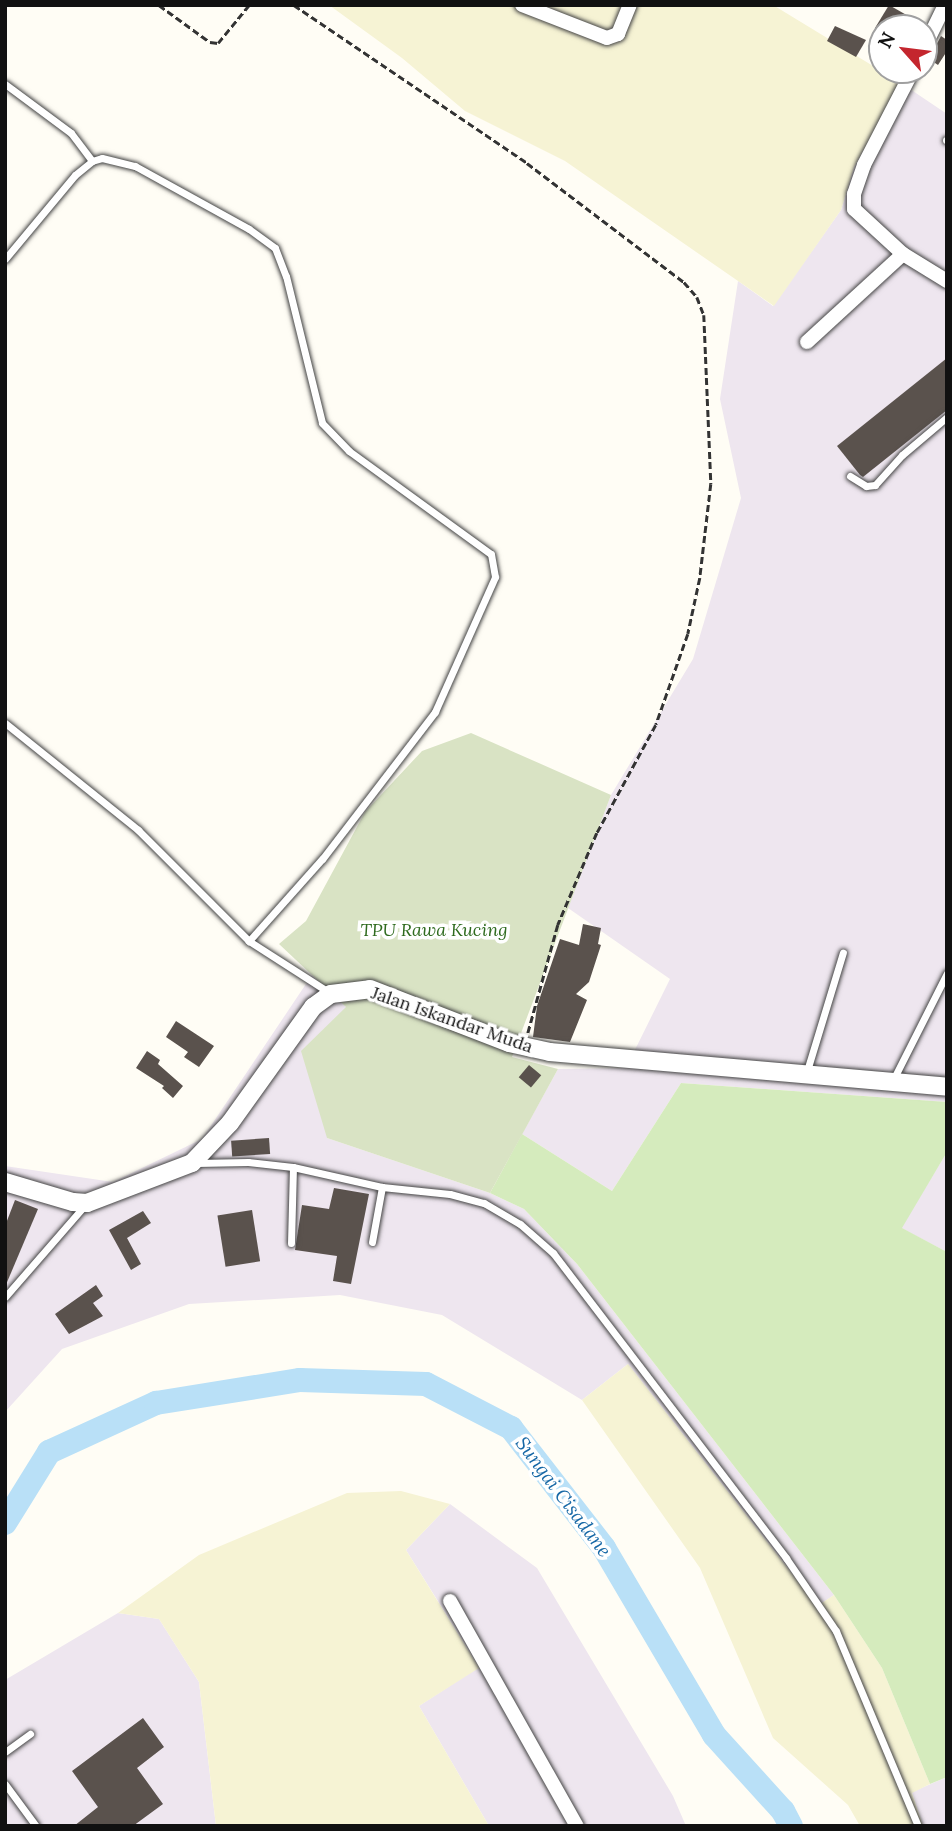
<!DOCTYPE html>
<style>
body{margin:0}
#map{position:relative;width:952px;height:1831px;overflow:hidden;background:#fffdf5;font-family:Lora,serif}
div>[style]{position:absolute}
.industrial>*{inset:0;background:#eee6ef}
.farmland>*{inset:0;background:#f6f3d4}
.green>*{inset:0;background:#d5ebbd}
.cemetery>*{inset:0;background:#d9e3c4}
.river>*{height:24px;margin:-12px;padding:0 12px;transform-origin:12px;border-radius:12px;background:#b9e0f7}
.building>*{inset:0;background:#5a524d;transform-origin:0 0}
.path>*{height:2.5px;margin-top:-1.25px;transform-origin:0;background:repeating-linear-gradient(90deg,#333 0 7px,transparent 0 10.5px)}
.roads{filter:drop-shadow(0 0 2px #444) drop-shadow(0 0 2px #444)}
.service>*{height:7px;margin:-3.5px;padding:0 3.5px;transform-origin:3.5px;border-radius:3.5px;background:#fff}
.minor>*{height:14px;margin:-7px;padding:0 7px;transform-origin:7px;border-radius:7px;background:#fff}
.tertiary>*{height:18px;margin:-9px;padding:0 9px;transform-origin:9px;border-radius:9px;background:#fff}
span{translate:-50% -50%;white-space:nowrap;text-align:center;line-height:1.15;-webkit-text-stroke:7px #fff;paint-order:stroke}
.park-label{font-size:18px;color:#2f6b1f;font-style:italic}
.street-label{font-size:18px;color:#111}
.water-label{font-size:19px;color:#1768a6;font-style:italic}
.frame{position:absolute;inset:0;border:7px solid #111;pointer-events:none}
.north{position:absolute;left:868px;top:14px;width:70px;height:70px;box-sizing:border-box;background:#fff;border:2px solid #a0a0a0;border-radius:50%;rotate:298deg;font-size:19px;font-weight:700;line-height:28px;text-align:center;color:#111}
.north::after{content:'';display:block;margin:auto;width:24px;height:32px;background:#c4262e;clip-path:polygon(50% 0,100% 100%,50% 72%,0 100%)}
</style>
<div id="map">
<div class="industrial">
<i style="clip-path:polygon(901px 83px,947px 114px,947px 1102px,681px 1083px,612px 1191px,522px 1134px,558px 1069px,626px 1068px,670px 979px,568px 908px,611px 795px,693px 659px,741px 498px,720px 399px,738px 281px,773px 306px,841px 210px,854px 167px)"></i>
<i style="clip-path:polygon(312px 975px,346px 1007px,327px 1138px,490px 1193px,524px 1209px,577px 1264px,834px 1595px,818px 1606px,628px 1364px,582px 1400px,442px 1315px,340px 1295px,189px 1304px,62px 1349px,5px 1412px,5px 1166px,113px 1182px,202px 1139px)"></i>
<i style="clip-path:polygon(947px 1152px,947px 1252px,901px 1228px)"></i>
<i style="clip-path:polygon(450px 1504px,537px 1568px,673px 1796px,686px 1826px,489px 1826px,419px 1706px,479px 1667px,406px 1550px)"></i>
<i style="clip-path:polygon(118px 1613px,159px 1619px,199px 1682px,216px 1826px,5px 1826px,5px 1680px)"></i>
<i style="clip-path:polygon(947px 1777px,947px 1826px,923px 1826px,912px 1792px)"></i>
</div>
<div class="farmland">
<i style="clip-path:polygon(329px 5px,773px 5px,901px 83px,854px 167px,841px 210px,774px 306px,565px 161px,465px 111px,402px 58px)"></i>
<i style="clip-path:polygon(628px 1364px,817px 1606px,834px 1595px,882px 1668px,930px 1784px,912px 1793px,923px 1826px,860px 1826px,848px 1805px,773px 1738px,700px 1568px,582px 1400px)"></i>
<i style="clip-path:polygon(401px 1491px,450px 1504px,406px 1550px,479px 1668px,419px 1706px,489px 1826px,216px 1826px,199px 1682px,159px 1619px,118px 1613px,199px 1555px,347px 1493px)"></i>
</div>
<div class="green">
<i style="clip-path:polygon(681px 1083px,947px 1102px,947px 1152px,902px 1228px,947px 1252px,947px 1777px,930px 1784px,882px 1668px,834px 1595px,577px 1264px,524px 1209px,490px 1193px,522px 1134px,612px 1191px)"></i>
</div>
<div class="cemetery">
<i style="clip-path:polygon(471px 733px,611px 795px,512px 1057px,558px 1069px,490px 1193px,327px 1138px,301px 1051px,346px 1007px,279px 944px,306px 921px,365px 812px,422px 751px)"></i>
</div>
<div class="river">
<i style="left:5px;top:1523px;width:84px;rotate:-58.2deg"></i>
<i style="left:49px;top:1452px;width:118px;rotate:-24.6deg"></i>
<i style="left:156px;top:1403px;width:146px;rotate:-9.1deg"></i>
<i style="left:300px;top:1380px;width:126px;rotate:1.8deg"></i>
<i style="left:426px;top:1384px;width:96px;rotate:27.4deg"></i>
<i style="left:511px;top:1428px;width:152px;rotate:52.2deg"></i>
<i style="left:604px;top:1548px;width:217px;rotate:59.5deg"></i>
<i style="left:714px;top:1735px;width:103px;rotate:47.8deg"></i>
<i style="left:783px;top:1811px;width:17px;rotate:62deg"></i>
</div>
<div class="building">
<i style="clip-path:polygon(889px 5px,924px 25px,923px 28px,875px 28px)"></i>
<i style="clip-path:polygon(835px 26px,866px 40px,856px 57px,827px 41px)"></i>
<i style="clip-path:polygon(941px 36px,947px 40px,947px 51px,938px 65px,926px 57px,932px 53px)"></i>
<i style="clip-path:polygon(947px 358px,947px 410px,863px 477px,860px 475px,837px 446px)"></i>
<i style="clip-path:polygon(583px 924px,601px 928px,598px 944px,601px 945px,589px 982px,576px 994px,587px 1000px,570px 1042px,533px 1037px,537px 1006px,560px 939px,579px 945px)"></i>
<i style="clip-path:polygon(176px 1021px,214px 1046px,199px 1067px,184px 1057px,188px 1052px,166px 1037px)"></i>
<i style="clip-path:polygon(147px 1051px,160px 1060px,158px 1064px,183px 1086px,173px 1098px,162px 1088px,164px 1086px,136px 1068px)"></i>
<i style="left:529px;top:1065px;width:16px;height:16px;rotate:40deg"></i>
<i style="left:269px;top:1138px;width:16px;height:38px;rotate:86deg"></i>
<i style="clip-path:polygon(334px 1188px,369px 1194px,351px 1284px,333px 1281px,337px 1256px,295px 1250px,302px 1205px,329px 1209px)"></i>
<i style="clip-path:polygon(15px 1200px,38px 1209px,5px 1287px,5px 1226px)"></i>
<i style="left:252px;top:1210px;width:52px;height:35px;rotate:81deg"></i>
<i style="clip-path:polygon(143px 1211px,151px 1223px,127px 1238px,141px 1264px,131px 1270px,109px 1230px)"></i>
<i style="clip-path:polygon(96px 1285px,103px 1296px,93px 1303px,103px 1316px,69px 1334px,55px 1314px)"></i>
<i style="clip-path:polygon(143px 1718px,164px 1747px,137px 1768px,163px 1804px,133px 1826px,74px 1826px,98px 1807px,72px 1771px)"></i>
</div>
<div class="path">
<i style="left:159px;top:5px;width:63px;rotate:36deg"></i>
<i style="left:210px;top:42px;width:8px;rotate:7deg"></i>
<i style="left:218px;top:43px;width:49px;rotate:-50.8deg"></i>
<i style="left:294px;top:5px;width:282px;rotate:34.1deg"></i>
<i style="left:527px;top:163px;width:197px;rotate:37.2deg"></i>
<i style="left:684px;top:282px;width:20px;rotate:49deg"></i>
<i style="left:697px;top:297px;width:19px;rotate:69deg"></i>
<i style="left:704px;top:315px;width:169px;rotate:87.6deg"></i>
<i style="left:711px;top:484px;width:95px;rotate:96.7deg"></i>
<i style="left:700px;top:578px;width:57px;rotate:102.1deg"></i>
<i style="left:688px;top:634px;width:96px;rotate:109.4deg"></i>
<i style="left:656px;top:725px;width:123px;rotate:118.6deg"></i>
<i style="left:597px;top:833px;width:100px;rotate:113deg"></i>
<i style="left:558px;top:925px;width:112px;rotate:105.5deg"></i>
</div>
<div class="roads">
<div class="service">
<i style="left:5px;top:84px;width:82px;rotate:36.6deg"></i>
<i style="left:71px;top:133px;width:35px;rotate:53deg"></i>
<i style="left:946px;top:140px;width:1px"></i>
<i style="left:5px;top:259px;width:109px;rotate:-50.2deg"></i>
<i style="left:75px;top:175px;width:22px;rotate:-39deg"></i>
<i style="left:92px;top:161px;width:10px;rotate:-17deg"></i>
<i style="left:102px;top:158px;width:34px;rotate:14deg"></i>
<i style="left:135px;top:166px;width:130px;rotate:28.9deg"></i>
<i style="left:249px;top:229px;width:32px;rotate:36deg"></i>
<i style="left:275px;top:248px;width:30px;rotate:69deg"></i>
<i style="left:286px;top:276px;width:151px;rotate:76.2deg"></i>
<i style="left:322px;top:423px;width:39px;rotate:46deg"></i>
<i style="left:349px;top:451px;width:175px;rotate:36deg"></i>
<i style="left:491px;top:554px;width:23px;rotate:80deg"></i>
<i style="left:495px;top:577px;width:148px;rotate:114deg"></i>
<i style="left:435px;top:712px;width:185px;rotate:127.5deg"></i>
<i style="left:322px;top:859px;width:110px;rotate:131.7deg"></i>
<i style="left:850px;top:476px;width:19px;rotate:32deg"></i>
<i style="left:866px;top:486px;width:9px;rotate:-6deg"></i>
<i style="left:875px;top:485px;width:40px;rotate:-48deg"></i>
<i style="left:902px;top:455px;width:59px;rotate:-40.2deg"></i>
<i style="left:5px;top:723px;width:171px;rotate:38.8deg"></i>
<i style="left:138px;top:830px;width:157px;rotate:45deg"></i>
<i style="left:249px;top:941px;width:96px;rotate:32.7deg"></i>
<i style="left:806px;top:1074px;width:127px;rotate:-73.1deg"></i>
<i style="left:893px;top:1080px;width:120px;rotate:-63.2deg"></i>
<i style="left:196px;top:1163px;width:52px;rotate:-1.1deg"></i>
<i style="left:248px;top:1162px;width:45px;rotate:6.3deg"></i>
<i style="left:293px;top:1167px;width:91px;rotate:12.7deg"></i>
<i style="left:382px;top:1187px;width:68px;rotate:5.9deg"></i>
<i style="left:450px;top:1194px;width:35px;rotate:15deg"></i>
<i style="left:484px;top:1203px;width:42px;rotate:30.3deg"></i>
<i style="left:520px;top:1224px;width:44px;rotate:41.3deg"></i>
<i style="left:553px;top:1253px;width:384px;rotate:52.6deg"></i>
<i style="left:786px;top:1558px;width:88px;rotate:55.6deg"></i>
<i style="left:836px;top:1631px;width:212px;rotate:67.2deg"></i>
<i style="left:372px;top:1242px;width:56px;rotate:-79.7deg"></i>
<i style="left:291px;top:1243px;width:76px;rotate:-88.5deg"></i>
<i style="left:5px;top:1297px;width:121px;rotate:-49deg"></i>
<i style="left:5px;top:1752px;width:31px;rotate:-36deg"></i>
<i style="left:5px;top:1784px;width:52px;rotate:53.6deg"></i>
</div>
<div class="minor">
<i style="left:522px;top:5px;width:91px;rotate:21.2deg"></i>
<i style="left:607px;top:38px;width:12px;rotate:-20deg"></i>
<i style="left:618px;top:34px;width:31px;rotate:-68deg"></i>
<i style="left:924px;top:48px;width:48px;rotate:-64deg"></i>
<i style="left:913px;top:70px;width:107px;rotate:117.3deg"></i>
<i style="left:864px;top:165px;width:31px;rotate:109deg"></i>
<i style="left:854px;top:194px;width:15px;rotate:90deg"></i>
<i style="left:854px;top:209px;width:67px;rotate:42.6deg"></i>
<i style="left:903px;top:254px;width:52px;rotate:31.5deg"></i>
<i style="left:807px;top:342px;width:130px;rotate:-42.5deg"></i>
<i style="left:450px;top:1601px;width:258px;rotate:60.6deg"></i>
</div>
<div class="tertiary">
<i style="left:5px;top:1182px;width:71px;rotate:16.4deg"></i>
<i style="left:73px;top:1202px;width:14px;rotate:4deg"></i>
<i style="left:87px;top:1203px;width:112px;rotate:-20.9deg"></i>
<i style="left:192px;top:1163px;width:55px;rotate:-46.5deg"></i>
<i style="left:230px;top:1123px;width:143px;rotate:-54.4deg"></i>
<i style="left:313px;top:1007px;width:22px;rotate:-36deg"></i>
<i style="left:331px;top:994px;width:39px;rotate:-7deg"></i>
<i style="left:370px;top:989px;width:149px;rotate:21.2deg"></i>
<i style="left:509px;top:1043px;width:42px;rotate:12.4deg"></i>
<i style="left:550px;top:1052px;width:399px;rotate:5deg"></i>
</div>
</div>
<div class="park-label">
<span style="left:434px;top:930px">TPU Rawa Kucing</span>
</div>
<div class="street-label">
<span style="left:452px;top:1020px;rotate:19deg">Jalan Iskandar Muda</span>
</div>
<div class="water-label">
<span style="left:563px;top:1497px;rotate:53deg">Sungai Cisadane</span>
</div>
<div class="frame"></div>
<div class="north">N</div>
</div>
